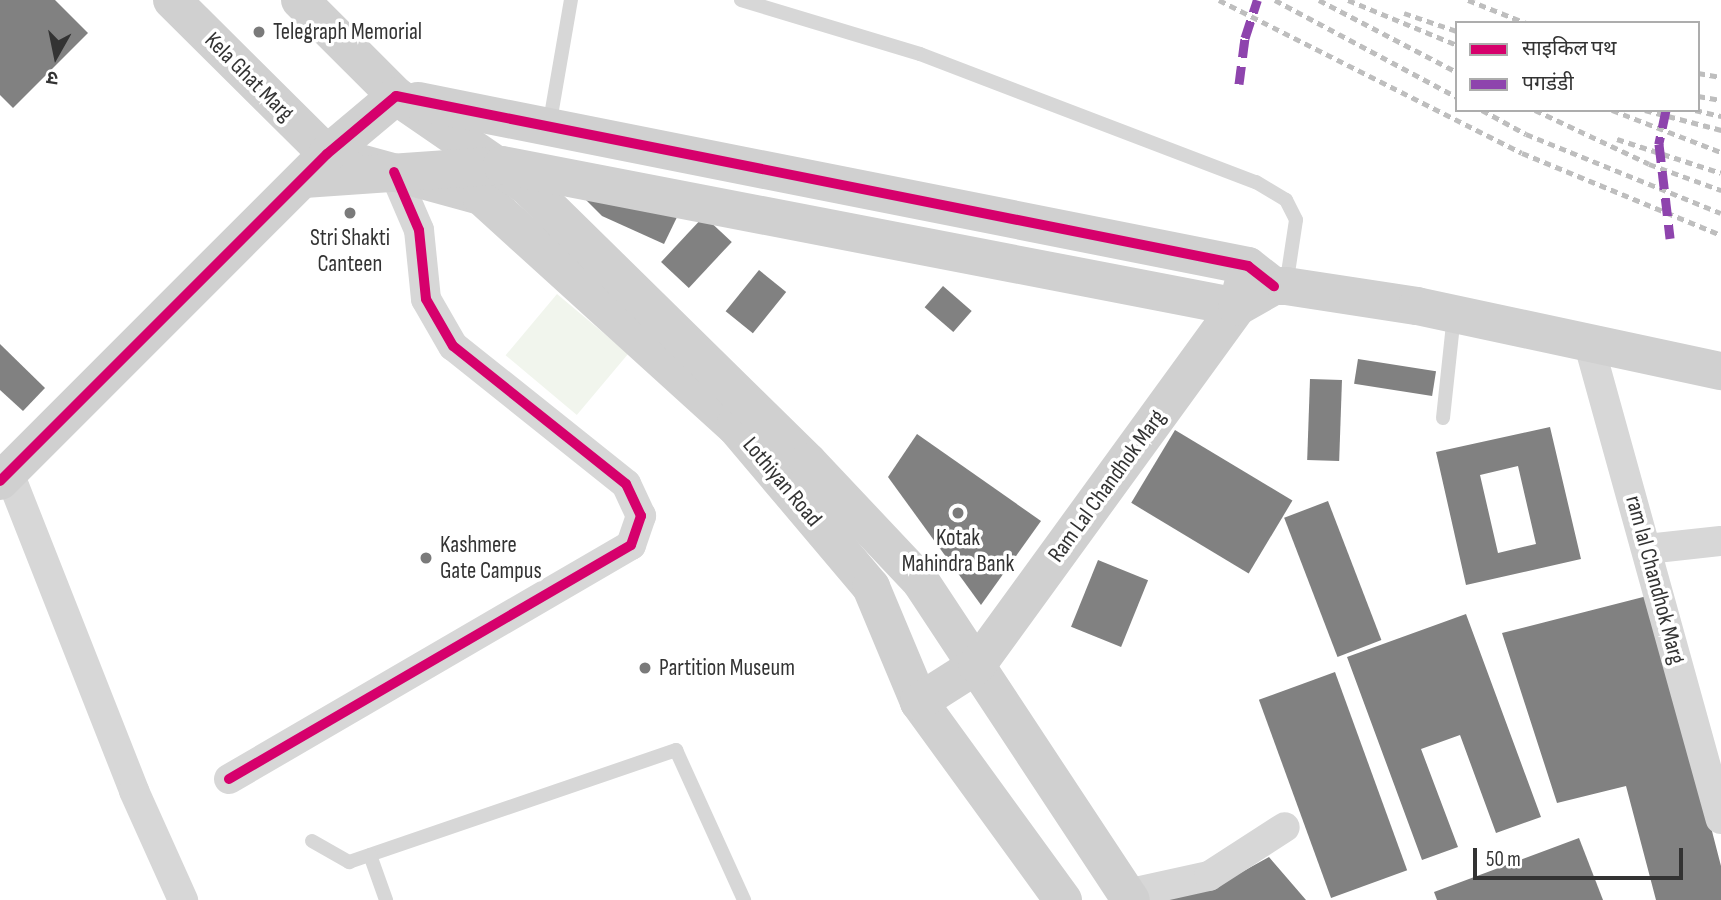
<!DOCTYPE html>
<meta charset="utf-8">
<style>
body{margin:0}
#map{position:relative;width:1721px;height:900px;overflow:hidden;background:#fff;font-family:"Sofia Sans Condensed","Noto Sans Devanagari",sans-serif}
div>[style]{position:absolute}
.green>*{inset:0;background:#f1f5ed;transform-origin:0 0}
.building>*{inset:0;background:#818181;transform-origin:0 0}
.lane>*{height:14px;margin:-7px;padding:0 7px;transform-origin:7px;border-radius:7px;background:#d7d7d7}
.street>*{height:30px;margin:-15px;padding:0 15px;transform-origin:15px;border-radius:15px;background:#d7d7d7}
.secondary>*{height:38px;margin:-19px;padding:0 19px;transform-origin:19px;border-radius:19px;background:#d0d0d0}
.rail>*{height:5px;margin-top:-2.5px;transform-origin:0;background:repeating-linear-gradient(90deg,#bebebe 0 7px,transparent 0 12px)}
.quiet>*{height:9px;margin-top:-4.5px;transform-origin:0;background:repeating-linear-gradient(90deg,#8e44ad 0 18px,transparent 0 27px)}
.cycleway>*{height:10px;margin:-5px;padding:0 5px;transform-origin:5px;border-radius:5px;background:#d6006c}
.dots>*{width:19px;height:19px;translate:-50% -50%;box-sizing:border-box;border:4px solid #fff;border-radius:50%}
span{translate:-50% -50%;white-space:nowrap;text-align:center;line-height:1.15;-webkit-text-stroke:7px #fff;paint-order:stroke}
.poi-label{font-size:23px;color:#333}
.left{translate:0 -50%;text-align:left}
.street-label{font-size:23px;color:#333}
.legend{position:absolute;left:1455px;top:21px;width:245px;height:91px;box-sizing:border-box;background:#fff;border:2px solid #adadad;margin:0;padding:9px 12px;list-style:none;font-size:21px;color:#333}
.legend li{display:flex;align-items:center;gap:14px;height:35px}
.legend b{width:35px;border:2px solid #adadad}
.north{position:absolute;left:21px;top:21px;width:70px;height:70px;-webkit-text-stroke:5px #fff;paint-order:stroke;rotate:189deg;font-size:19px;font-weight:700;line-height:28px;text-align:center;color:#333}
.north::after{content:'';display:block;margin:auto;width:24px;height:32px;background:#333;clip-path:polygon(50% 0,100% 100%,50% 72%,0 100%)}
.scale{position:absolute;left:1473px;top:848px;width:210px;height:32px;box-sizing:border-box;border:4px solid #333;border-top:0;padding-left:9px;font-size:21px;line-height:24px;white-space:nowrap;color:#333;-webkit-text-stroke:5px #fff;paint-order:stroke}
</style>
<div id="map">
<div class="green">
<i style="left:557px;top:294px;width:93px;height:80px;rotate:40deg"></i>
</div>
<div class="building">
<i style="clip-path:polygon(0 0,55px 0,88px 33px,13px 108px,0 95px)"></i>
<i style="clip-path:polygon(585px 199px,679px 213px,664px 244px,602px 216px)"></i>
<i style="left:704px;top:216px;width:38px;height:63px;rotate:43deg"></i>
<i style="left:759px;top:270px;width:35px;height:53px;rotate:39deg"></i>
<i style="left:943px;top:286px;width:38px;height:28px;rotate:41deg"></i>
<i style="clip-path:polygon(0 344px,45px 388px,23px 411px,0 390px)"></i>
<i style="left:1358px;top:359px;width:79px;height:25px;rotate:9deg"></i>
<i style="left:1310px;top:379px;width:32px;height:81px;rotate:2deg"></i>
<i style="clip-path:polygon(evenodd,1550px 427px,1581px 559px,1466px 585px,1436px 452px,1550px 427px,1518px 466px,1536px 544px,1498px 553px,1480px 475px,1518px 466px)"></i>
<i style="left:1175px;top:430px;width:137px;height:85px;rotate:31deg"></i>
<i style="clip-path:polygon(917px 434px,1041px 521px,981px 605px,888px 477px)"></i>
<i style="left:1328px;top:501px;width:149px;height:47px;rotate:69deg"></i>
<i style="left:1098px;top:560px;width:54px;height:72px;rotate:22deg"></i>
<i style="clip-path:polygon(1651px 595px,1721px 866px,1721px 900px,1656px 900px,1626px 786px,1557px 803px,1502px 633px)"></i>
<i style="clip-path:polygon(1466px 614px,1541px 817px,1496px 833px,1460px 735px,1421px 749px,1458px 847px,1422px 860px,1347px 657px)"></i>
<i style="left:1335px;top:672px;width:211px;height:81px;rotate:70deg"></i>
<i style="clip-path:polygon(1579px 838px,1603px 900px,1437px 900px,1434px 892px)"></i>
<i style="clip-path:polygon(1269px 857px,1306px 900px,1164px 900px,1229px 879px)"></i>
</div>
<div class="lane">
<i style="left:741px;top:0;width:187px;rotate:16.8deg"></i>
<i style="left:920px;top:54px;width:360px;rotate:20.9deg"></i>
<i style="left:1256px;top:182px;width:35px;rotate:31deg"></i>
<i style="left:1286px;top:200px;width:22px;rotate:63deg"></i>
<i style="left:1296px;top:220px;width:67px;rotate:98.6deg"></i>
<i style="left:549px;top:127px;width:129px;rotate:-80.2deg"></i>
<i style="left:1443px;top:418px;width:104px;rotate:-83.9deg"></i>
<i style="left:312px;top:841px;width:43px;rotate:29.6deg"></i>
<i style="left:349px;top:862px;width:346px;rotate:-18.9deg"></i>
<i style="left:676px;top:750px;width:165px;rotate:65.6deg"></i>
<i style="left:370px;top:855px;width:48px;rotate:70.4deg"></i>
</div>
<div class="street">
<i style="left:1588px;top:341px;width:496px;rotate:74.5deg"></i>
<i style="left:9px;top:473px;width:342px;rotate:68.5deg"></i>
<i style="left:134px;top:791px;width:120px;rotate:65.8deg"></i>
<i style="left:1647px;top:549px;width:74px;rotate:-6.2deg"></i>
<i style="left:229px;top:779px;width:465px;rotate:-30.2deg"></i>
<i style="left:631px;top:545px;width:31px;rotate:-71deg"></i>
<i style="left:641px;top:516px;width:35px;rotate:-115deg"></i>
<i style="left:626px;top:484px;width:221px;rotate:-141.4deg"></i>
<i style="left:453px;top:346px;width:54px;rotate:-119.9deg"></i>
<i style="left:426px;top:299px;width:69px;rotate:-95.8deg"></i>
<i style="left:419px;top:230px;width:63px;rotate:-113.3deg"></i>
<i style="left:1127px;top:894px;width:84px;rotate:-12.4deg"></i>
<i style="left:1209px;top:876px;width:90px;rotate:-32.8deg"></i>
</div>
<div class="secondary">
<i style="left:172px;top:0;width:218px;rotate:44.8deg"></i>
<i style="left:327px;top:154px;width:160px;rotate:15.3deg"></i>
<i style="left:481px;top:196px;width:343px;rotate:42.2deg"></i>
<i style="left:735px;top:426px;width:211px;rotate:49.8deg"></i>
<i style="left:871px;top:587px;width:125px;rotate:67.3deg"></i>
<i style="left:919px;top:702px;width:245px;rotate:54deg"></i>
<i style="left:300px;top:0;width:136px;rotate:45deg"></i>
<i style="left:396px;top:96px;width:159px;rotate:34.5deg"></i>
<i style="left:527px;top:186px;width:394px;rotate:44.5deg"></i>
<i style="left:808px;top:462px;width:165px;rotate:46.7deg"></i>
<i style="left:921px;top:582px;width:381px;rotate:56.6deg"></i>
<i style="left:418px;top:101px;width:846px;rotate:11.24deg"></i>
<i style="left:1248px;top:266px;width:33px;rotate:38deg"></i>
<i style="left:304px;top:179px;width:198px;rotate:-4deg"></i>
<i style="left:502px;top:165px;width:749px;rotate:10.93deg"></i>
<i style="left:1237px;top:307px;width:43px;rotate:-29.6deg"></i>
<i style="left:1274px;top:286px;width:12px"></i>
<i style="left:1286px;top:286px;width:133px;rotate:8.7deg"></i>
<i style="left:1417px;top:306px;width:311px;rotate:12.1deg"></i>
<i style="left:0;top:481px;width:462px;rotate:-45deg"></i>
<i style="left:327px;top:154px;width:90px;rotate:-40deg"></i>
<i style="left:919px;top:702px;width:69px;rotate:-32.5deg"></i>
<i style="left:977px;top:665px;width:442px;rotate:-54deg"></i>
<i style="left:1237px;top:307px;width:23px;rotate:-75deg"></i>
</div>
<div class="rail">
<i style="left:1219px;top:0;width:339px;rotate:26.8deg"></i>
<i style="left:1522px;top:153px;width:215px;rotate:22.4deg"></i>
<i style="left:1275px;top:0;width:206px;rotate:28.1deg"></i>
<i style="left:1319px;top:0;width:156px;rotate:27.6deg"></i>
<i style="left:1348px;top:0;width:118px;rotate:22.4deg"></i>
<i style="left:1468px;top:0;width:62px;rotate:21.6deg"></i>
<i style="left:1404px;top:13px;width:56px;rotate:18.8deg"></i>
<i style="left:1698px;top:73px;width:23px;rotate:10deg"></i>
<i style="left:1698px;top:96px;width:23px;rotate:10deg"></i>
<i style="left:1482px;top:110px;width:50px;rotate:28.6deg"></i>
<i style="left:1526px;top:134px;width:210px;rotate:22.1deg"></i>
<i style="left:1535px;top:110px;width:126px;rotate:25.3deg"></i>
<i style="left:1649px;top:164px;width:77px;rotate:19.9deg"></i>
<i style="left:1612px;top:110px;width:117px;rotate:21.1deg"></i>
<i style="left:1645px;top:110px;width:79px;rotate:14.7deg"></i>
<i style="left:1695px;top:110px;width:27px;rotate:13deg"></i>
<i style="left:1617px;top:139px;width:109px;rotate:18.1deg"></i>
</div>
<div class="quiet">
<i style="left:1239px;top:84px;width:46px;rotate:-82.6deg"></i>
<i style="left:1245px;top:38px;width:40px;rotate:-72deg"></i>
<i style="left:1666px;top:110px;width:35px;rotate:102deg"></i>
<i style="left:1659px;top:144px;width:95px;rotate:83.3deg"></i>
</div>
<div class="cycleway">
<i style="left:0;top:481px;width:462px;rotate:-45deg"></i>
<i style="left:327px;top:154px;width:90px;rotate:-40deg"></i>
<i style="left:396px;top:96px;width:869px;rotate:11.28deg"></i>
<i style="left:1248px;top:266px;width:33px;rotate:38deg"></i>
<i style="left:229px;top:779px;width:465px;rotate:-30.2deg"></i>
<i style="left:631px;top:545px;width:31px;rotate:-71deg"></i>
<i style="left:641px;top:516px;width:35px;rotate:-115deg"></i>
<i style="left:626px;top:484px;width:221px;rotate:-141.4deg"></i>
<i style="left:453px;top:346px;width:54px;rotate:-119.9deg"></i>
<i style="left:426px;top:299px;width:69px;rotate:-95.8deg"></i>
<i style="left:419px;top:230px;width:63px;rotate:-113.3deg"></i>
</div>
<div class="dots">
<i style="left:259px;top:32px;background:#7a7a7a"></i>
<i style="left:350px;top:213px;background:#7a7a7a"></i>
<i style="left:958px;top:513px;background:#7a7a7a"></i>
<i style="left:426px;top:558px;background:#7a7a7a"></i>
<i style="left:645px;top:668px;background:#7a7a7a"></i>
</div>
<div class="poi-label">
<span class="left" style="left:273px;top:32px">Telegraph Memorial</span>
<span style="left:350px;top:251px">Stri Shakti<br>Canteen</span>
<span style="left:958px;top:551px">Kotak<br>Mahindra Bank</span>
<span class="left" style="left:440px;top:558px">Kashmere<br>Gate Campus</span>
<span class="left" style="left:659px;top:668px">Partition Museum</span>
</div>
<div class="street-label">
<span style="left:249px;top:77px;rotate:45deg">Kela Ghat Marg</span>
<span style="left:782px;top:482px;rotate:50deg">Lothiyan Road</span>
<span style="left:1107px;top:486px;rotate:-54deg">Ram Lal Chandhok Marg</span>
<span style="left:1655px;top:580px;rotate:75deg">ram lal Chandhok Marg</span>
</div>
<ul class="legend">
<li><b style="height:9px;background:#d6006c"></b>साइकिल पथ</li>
<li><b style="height:9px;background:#8e44ad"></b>पगडंडी</li>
</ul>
<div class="north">उ</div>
<div class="scale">50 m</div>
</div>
